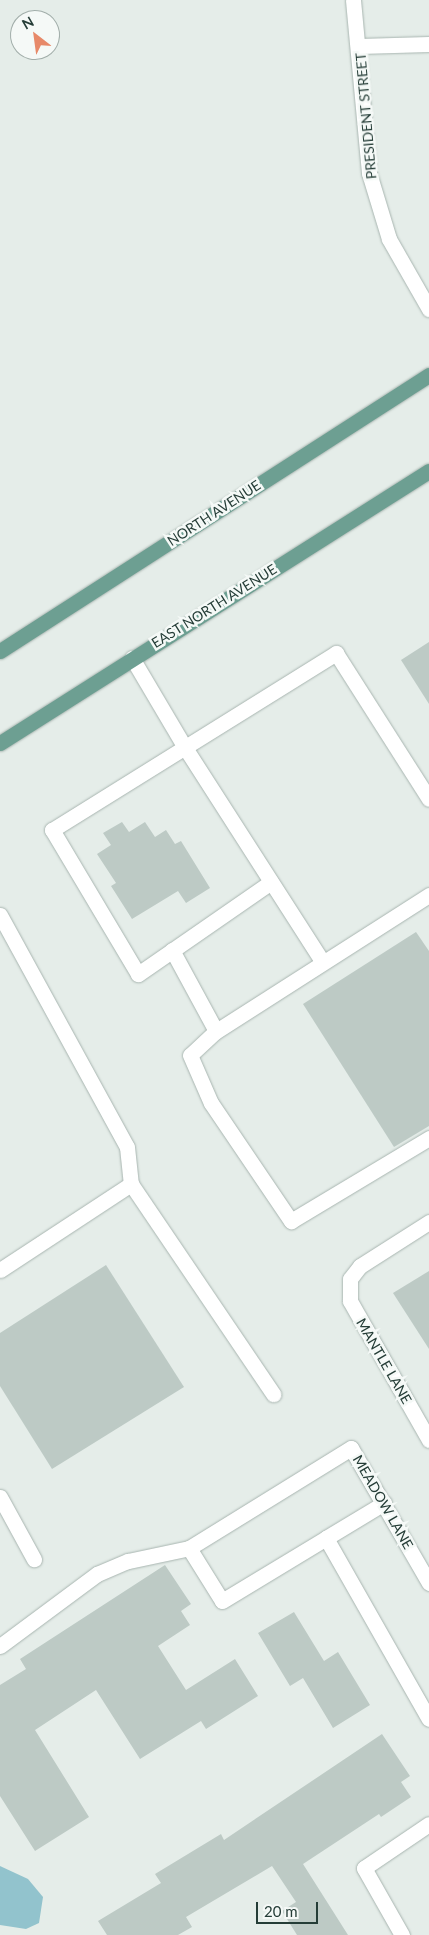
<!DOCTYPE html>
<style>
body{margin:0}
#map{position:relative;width:429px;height:1935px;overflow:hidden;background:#e5ede9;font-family:Lato,sans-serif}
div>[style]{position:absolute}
.water>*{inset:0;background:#92c3cd}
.building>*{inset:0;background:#bdcac5}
.roads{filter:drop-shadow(0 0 1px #a8b5b0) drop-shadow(0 0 1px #a8b5b0)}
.minor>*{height:15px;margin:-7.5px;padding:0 7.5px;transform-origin:7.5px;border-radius:7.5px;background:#fff}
.major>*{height:15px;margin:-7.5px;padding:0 7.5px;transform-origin:7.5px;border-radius:7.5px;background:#6d9f92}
span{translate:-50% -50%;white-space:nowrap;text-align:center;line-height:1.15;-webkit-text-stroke:5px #f5f9f7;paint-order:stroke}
.street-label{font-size:14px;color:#253d37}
.north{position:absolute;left:10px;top:10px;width:50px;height:50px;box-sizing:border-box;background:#f5f9f7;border:1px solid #a2aeaa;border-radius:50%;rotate:330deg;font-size:14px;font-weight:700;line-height:20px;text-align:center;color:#253d37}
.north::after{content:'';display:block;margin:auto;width:18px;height:22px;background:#e78969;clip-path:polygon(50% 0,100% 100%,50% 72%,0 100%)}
.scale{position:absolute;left:256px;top:1902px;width:62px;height:22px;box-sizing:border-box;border:2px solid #253d37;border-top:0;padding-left:6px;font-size:15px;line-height:18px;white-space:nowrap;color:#253d37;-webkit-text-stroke:4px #f5f9f7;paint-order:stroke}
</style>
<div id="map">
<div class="water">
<i style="clip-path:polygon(0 1866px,28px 1879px,43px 1897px,39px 1923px,26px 1929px,0 1925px)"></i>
</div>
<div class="building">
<i style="clip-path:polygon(429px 642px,429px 704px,401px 660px)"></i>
<i style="clip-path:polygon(122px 822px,129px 832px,145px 822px,155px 837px,166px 830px,175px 844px,181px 841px,210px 888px,186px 903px,178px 891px,132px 919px,111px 886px,116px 883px,97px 854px,111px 845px,103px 833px)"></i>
<i style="clip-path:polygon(416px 932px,429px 951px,429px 1126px,394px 1147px,303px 1004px)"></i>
<i style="clip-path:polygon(106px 1265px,184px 1387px,52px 1469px,0 1386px,0 1333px)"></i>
<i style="clip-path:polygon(429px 1271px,429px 1349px,393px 1293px)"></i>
<i style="clip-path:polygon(165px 1565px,191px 1604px,181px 1611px,190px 1625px,158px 1646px,186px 1690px,235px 1659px,258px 1696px,206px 1729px,201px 1721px,140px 1759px,96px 1690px,35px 1730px,89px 1817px,35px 1851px,0 1796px,0 1685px,26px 1669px,20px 1659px)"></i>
<i style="clip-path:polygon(294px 1612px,324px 1661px,338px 1652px,370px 1705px,333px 1728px,303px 1678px,290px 1686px,258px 1633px)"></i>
<i style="clip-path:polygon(382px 1734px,410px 1776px,401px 1782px,411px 1797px,381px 1817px,379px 1814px,303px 1864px,348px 1935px,297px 1935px,282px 1911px,296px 1902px,272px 1866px,186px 1917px,192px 1927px,178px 1935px,107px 1935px,98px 1921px,161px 1883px,155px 1874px,221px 1834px,224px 1840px)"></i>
</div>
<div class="roads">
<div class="minor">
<i style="left:353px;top:0;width:174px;rotate:84.7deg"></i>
<i style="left:369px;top:173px;width:69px;rotate:73.1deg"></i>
<i style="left:389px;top:239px;width:81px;rotate:60.3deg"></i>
<i style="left:359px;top:46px;width:70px;rotate:-1.6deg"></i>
<i style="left:132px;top:658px;width:102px;rotate:59.4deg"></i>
<i style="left:184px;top:746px;width:255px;rotate:57.3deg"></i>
<i style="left:271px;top:882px;width:162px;rotate:145.3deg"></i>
<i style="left:138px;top:974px;width:168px;rotate:-120.8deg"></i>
<i style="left:52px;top:830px;width:335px;rotate:-31.9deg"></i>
<i style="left:336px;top:653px;width:173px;rotate:57.5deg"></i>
<i style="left:429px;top:895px;width:253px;rotate:147.4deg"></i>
<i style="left:216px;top:1031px;width:35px;rotate:137deg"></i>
<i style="left:190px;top:1055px;width:52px;rotate:66.4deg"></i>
<i style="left:211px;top:1103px;width:143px;rotate:55.9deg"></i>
<i style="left:291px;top:1221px;width:161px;rotate:-31deg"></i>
<i style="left:0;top:915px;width:264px;rotate:61.3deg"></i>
<i style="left:127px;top:1147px;width:37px;rotate:84deg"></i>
<i style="left:131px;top:1184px;width:254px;rotate:55.9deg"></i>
<i style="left:172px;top:950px;width:92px;rotate:61.5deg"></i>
<i style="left:429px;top:1222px;width:82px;rotate:147.5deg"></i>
<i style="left:360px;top:1266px;width:16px;rotate:128deg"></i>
<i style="left:350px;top:1279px;width:22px;rotate:90deg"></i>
<i style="left:350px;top:1301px;width:160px;rotate:60.4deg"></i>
<i style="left:0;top:1270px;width:157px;rotate:-33.3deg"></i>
<i style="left:0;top:1497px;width:71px;rotate:61.3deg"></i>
<i style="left:326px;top:1538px;width:68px;rotate:-31.1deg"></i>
<i style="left:429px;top:1583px;width:156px;rotate:-120deg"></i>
<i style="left:351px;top:1448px;width:190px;rotate:148.3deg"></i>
<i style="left:189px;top:1548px;width:62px;rotate:58.1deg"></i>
<i style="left:222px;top:1601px;width:122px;rotate:-31.2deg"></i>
<i style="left:326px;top:1538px;width:208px;rotate:60.4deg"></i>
<i style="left:0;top:1646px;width:121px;rotate:-36.6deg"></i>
<i style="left:97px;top:1574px;width:34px;rotate:-23deg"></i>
<i style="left:128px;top:1561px;width:62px;rotate:-12deg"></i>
<i style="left:402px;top:1935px;width:77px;rotate:-119.6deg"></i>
<i style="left:364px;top:1868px;width:78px;rotate:-34.1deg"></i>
</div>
<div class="major">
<i style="left:0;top:651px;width:510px;rotate:-32.76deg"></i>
<i style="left:0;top:743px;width:508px;rotate:-32.38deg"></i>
</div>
</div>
<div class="street-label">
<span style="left:366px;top:116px;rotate:-95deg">PRESIDENT STREET</span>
<span style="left:214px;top:513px;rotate:-33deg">NORTH AVENUE</span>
<span style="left:214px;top:606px;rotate:-32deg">EAST NORTH AVENUE</span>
<span style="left:384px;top:1361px;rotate:60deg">MANTLE LANE</span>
<span style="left:383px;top:1502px;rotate:60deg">MEADOW LANE</span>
</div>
<div class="north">N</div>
<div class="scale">20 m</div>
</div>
